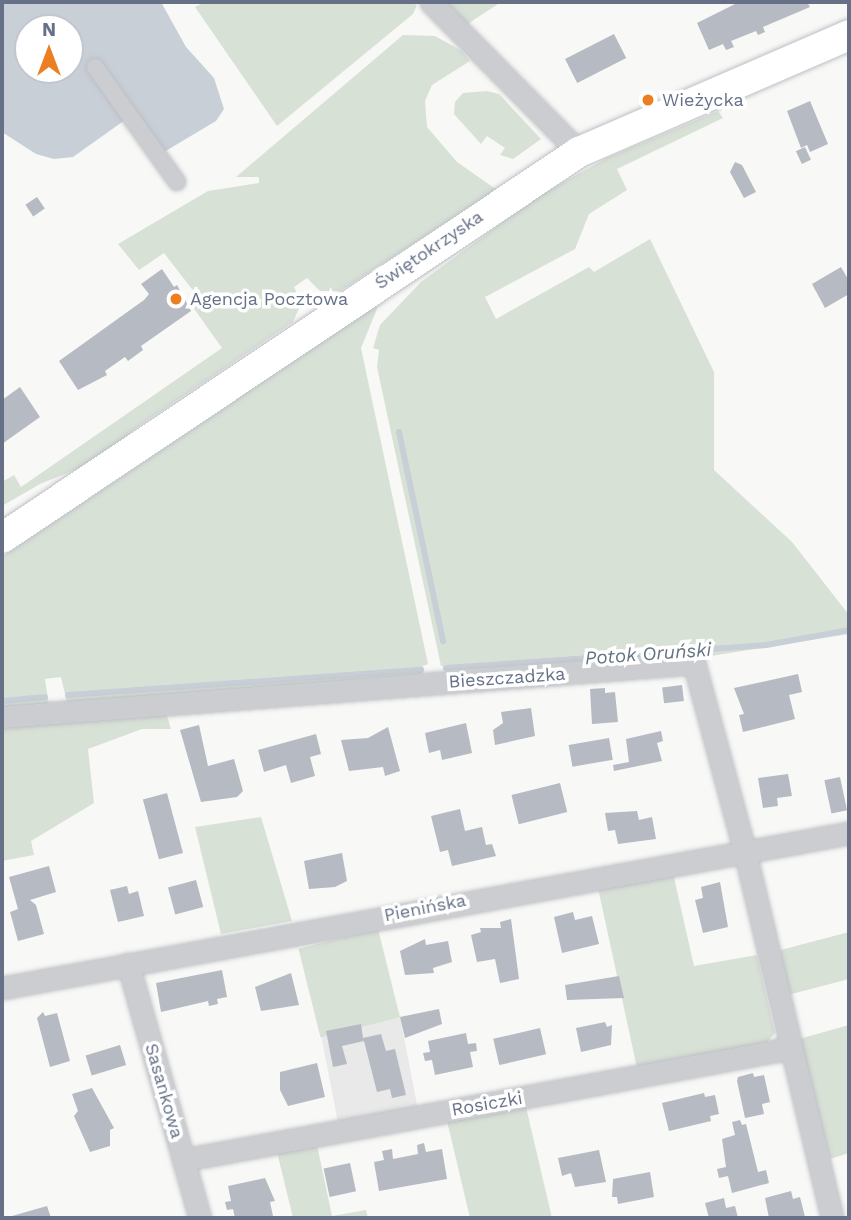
<!DOCTYPE html>
<meta charset="utf-8">
<style>
body{margin:0}
#map{position:relative;width:851px;height:1220px;overflow:hidden;background:#f8f8f6;font-family:"Work Sans",sans-serif}
div>[style]{position:absolute}
.built>*{inset:0;background:#e9e9e9;transform-origin:0 0}
.green>*{inset:0;background:#d8e1d6;transform-origin:0 0}
.water>*{inset:0;background:#c8cfd6}
.stream>*{height:6px;margin:-3px;padding:0 3px;transform-origin:3px;border-radius:3px;background:#c8cfd6}
.building>*{inset:0;background:#b6bac2;transform-origin:0 0}
.roads{filter:drop-shadow(0 0 2px #bdbfc5) drop-shadow(0 0 2px #bdbfc5)}
.pedestrian>*{height:16px;margin:-8px;padding:0 8px;transform-origin:8px;border-radius:8px;background:#cbcdd1}
.minor>*{height:21px;margin:-10.5px;padding:0 10.5px;transform-origin:10.5px;border-radius:10.5px;background:#cbcdd1}
.secondary>*{height:30px;margin:-15px;padding:0 15px;transform-origin:15px;border-radius:15px;background:#fff}
.dots>*{width:19px;height:19px;translate:-50% -50%;box-sizing:border-box;border:4px solid #fff;border-radius:50%}
span{translate:-50% -50%;white-space:nowrap;text-align:center;line-height:1.15;-webkit-text-stroke:7px #fff;paint-order:stroke}
.poi-label{font-size:18px;color:#667188}
.left{translate:0 -50%;text-align:left}
.street-label{font-size:18px;color:#667188}
.water-label{font-size:19px;color:#627383;font-style:italic}
.frame{position:absolute;inset:0;border:4px solid #667188;pointer-events:none}
.north{position:absolute;left:14px;top:14px;width:70px;height:70px;box-sizing:border-box;background:#fff;border:2px solid #c2c6cf;border-radius:50%;rotate:0deg;font-size:19px;font-weight:700;line-height:28px;text-align:center;color:#667188}
.north::after{content:'';display:block;margin:auto;width:24px;height:32px;background:#ec7f22;clip-path:polygon(50% 0,100% 100%,50% 72%,0 100%)}
</style>
<div id="map">
<div class="built">
<i style="left:400px;top:1017px;width:94px;height:81px;rotate:79deg"></i>
</div>
<div class="green">
<i style="clip-path:polygon(205px 2px,408px 2px,417px 5px,413px 14px,277px 126px,195px 7px)"></i>
<i style="clip-path:polygon(446px 2px,501px 2px,466px 25px)"></i>
<i style="clip-path:polygon(403px 35px,435px 36px,462px 51px,470px 61px,432px 85px,425px 101px,427px 127px,457px 162px,497px 190px,340px 291px,320px 291px,307px 278px,294px 287px,301px 304px,293px 322px,133px 430px,102px 459px,40px 484px,2px 506px,2px 482px,14px 475px,21px 487px,222px 348px,190px 303px,198px 297px,164px 253px,139px 270px,118px 244px,208px 191px,259px 183px,259px 177px,236px 177px)"></i>
<i style="clip-path:polygon(487px 91px,499px 94px,541px 139px,513px 159px,500px 155px,505px 148px,487px 136px,481px 144px,454px 114px,455px 102px,463px 93px)"></i>
<i style="clip-path:polygon(718px 111px,723px 118px,617px 169px,627px 190px,589px 214px,575px 249px,485px 297px,496px 319px,589px 267px,594px 272px,650px 239px,714px 372px,714px 470px,792px 542px,849px 615px,849px 634px,705px 657px,700px 646px,441px 666px,377px 367px,379px 350px,373px 348px,380px 325px,421px 282px,537px 197px,607px 158px)"></i>
<i style="clip-path:polygon(379px 304px,361px 348px,428px 664px,423px 666px,423px 675px,67px 703px,61px 677px,45px 679px,49px 705px,2px 710px,2px 557px)"></i>
<i style="clip-path:polygon(165px 709px,171px 729px,142px 729px,88px 749px,94px 803px,31px 841px,34px 855px,2px 861px,2px 725px)"></i>
<i style="clip-path:polygon(261px 817px,292px 921px,221px 934px,195px 827px)"></i>
<i style="clip-path:polygon(673px 873px,694px 966px,757px 955px,775px 1033px,766px 1044px,637px 1068px,598px 888px)"></i>
<i style="left:378px;top:929px;width:91px;height:82px;rotate:76deg"></i>
<i style="clip-path:polygon(849px 932px,849px 979px,788px 995px,777px 951px)"></i>
<i style="clip-path:polygon(849px 1025px,849px 1153px,830px 1159px,799px 1039px)"></i>
<i style="clip-path:polygon(526px 1107px,552px 1218px,470px 1218px,447px 1121px)"></i>
<i style="clip-path:polygon(317px 1145px,332px 1216px,366px 1210px,368px 1218px,293px 1218px,277px 1152px)"></i>
</div>
<div class="water">
<i style="clip-path:polygon(evenodd,2px 2px,161px 2px,186px 47px,214px 78px,224px 109px,216px 121px,164px 152px,125px 120px,73px 157px,54px 159px,36px 154px,2px 132px,2px 2px,28px 28px,70px 28px,70px 70px,28px 70px,28px 28px)"></i>
</div>
<div class="stream">
<i style="left:399px;top:432px;width:214px;rotate:78.1deg"></i>
<i style="left:446px;top:668px;width:321px;rotate:-4.1deg"></i>
<i style="left:766px;top:645px;width:84px;rotate:-10.2deg"></i>
<i style="left:68px;top:695px;width:354px;rotate:-4.1deg"></i>
<i style="left:2px;top:701px;width:43px;rotate:-5.3deg"></i>
</div>
<div class="building">
<i style="clip-path:polygon(739px 2px,807px 2px,810px 7px,763px 27px,765px 32px,758px 35px,756px 31px,731px 41px,734px 47px,726px 50px,723px 44px,709px 50px,697px 23px)"></i>
<i style="left:614px;top:34px;width:27px;height:55px;rotate:63deg"></i>
<i style="clip-path:polygon(810px 101px,828px 144px,810px 152px,807px 145px,801px 148px,787px 111px)"></i>
<i style="left:805px;top:147px;width:14px;height:10px;rotate:65deg"></i>
<i style="clip-path:polygon(735px 162px,742px 165px,756px 192px,744px 198px,730px 172px)"></i>
<i style="left:37px;top:197px;width:14px;height:14px;rotate:56deg"></i>
<i style="clip-path:polygon(841px 267px,849px 281px,849px 294px,825px 308px,812px 284px)"></i>
<i style="clip-path:polygon(162px 269px,174px 287px,177px 285px,191px 311px,141px 346px,143px 350px,128px 361px,125px 357px,105px 371px,107px 375px,78px 390px,59px 361px,144px 300px,149px 294px,141px 284px)"></i>
<i style="clip-path:polygon(20px 387px,40px 417px,2px 444px,2px 400px)"></i>
<i style="clip-path:polygon(798px 674px,802px 692px,789px 695px,795px 719px,743px 732px,739px 715px,744px 714px,734px 688px)"></i>
<i style="left:682px;top:685px;width:16px;height:20px;rotate:83deg"></i>
<i style="clip-path:polygon(605px 688px,605px 693px,615px 692px,618px 722px,592px 724px,590px 689px)"></i>
<i style="clip-path:polygon(531px 708px,535px 736px,495px 745px,493px 730px,503px 723px,501px 712px)"></i>
<i style="clip-path:polygon(466px 723px,472px 753px,442px 760px,440px 750px,429px 753px,425px 733px)"></i>
<i style="clip-path:polygon(199px 725px,208px 766px,234px 759px,243px 791px,237px 797px,201px 802px,180px 730px)"></i>
<i style="clip-path:polygon(388px 727px,400px 771px,385px 776px,383px 767px,349px 771px,341px 740px,368px 738px)"></i>
<i style="clip-path:polygon(661px 731px,663px 741px,657px 743px,662px 761px,614px 771px,613px 765px,629px 762px,626px 739px)"></i>
<i style="clip-path:polygon(316px 734px,321px 754px,310px 757px,315px 776px,291px 783px,286px 765px,264px 772px,258px 750px)"></i>
<i style="left:609px;top:738px;width:22px;height:41px;rotate:80deg"></i>
<i style="clip-path:polygon(788px 774px,792px 796px,777px 798px,778px 806px,763px 808px,758px 778px)"></i>
<i style="left:840px;top:777px;width:34px;height:16px;rotate:78deg"></i>
<i style="left:560px;top:783px;width:30px;height:50px;rotate:76deg"></i>
<i style="left:167px;top:793px;width:62px;height:25px;rotate:75deg"></i>
<i style="clip-path:polygon(460px 809px,465px 831px,482px 827px,486px 845px,492px 844px,496px 856px,452px 866px,448px 850px,440px 852px,431px 816px)"></i>
<i style="clip-path:polygon(637px 811px,639px 820px,652px 817px,656px 839px,618px 844px,615px 830px,608px 831px,605px 813px)"></i>
<i style="clip-path:polygon(342px 853px,347px 881px,335px 887px,309px 889px,304px 861px)"></i>
<i style="clip-path:polygon(49px 866px,56px 892px,30px 900px,36px 905px,44px 934px,18px 941px,10px 912px,18px 909px,9px 877px)"></i>
<i style="left:196px;top:880px;width:28px;height:29px;rotate:75deg"></i>
<i style="clip-path:polygon(720px 882px,728px 927px,703px 933px,695px 900px,703px 898px,701px 887px)"></i>
<i style="clip-path:polygon(127px 886px,129px 894px,138px 891px,144px 916px,118px 922px,110px 890px)"></i>
<i style="clip-path:polygon(573px 912px,575px 920px,592px 916px,599px 944px,562px 953px,554px 917px)"></i>
<i style="clip-path:polygon(511px 919px,519px 979px,500px 983px,495px 959px,477px 962px,471px 935px,481px 932px,480px 928px,501px 928px,500px 922px)"></i>
<i style="clip-path:polygon(425px 939px,426px 945px,448px 941px,452px 962px,433px 968px,434px 973px,405px 975px,400px 951px)"></i>
<i style="clip-path:polygon(222px 970px,227px 997px,217px 999px,218px 1004px,209px 1006px,208px 1001px,161px 1012px,156px 983px)"></i>
<i style="clip-path:polygon(291px 973px,299px 1005px,261px 1011px,255px 987px)"></i>
<i style="clip-path:polygon(619px 976px,624px 998px,567px 1000px,565px 985px)"></i>
<i style="clip-path:polygon(439px 1009px,442px 1024px,405px 1038px,400px 1017px)"></i>
<i style="clip-path:polygon(43px 1012px,45px 1016px,57px 1013px,70px 1061px,50px 1067px,37px 1018px)"></i>
<i style="clip-path:polygon(605px 1022px,607px 1027px,612px 1025px,611px 1045px,581px 1052px,576px 1028px)"></i>
<i style="clip-path:polygon(361px 1024px,363px 1038px,381px 1034px,386px 1051px,395px 1049px,406px 1095px,392px 1098px,390px 1089px,377px 1092px,364px 1041px,342px 1046px,347px 1064px,333px 1067px,326px 1031px)"></i>
<i style="left:540px;top:1028px;width:27px;height:48px;rotate:77deg"></i>
<i style="clip-path:polygon(466px 1033px,468px 1044px,476px 1043px,477px 1051px,470px 1052px,473px 1067px,435px 1075px,432px 1060px,425px 1061px,423px 1053px,430px 1052px,428px 1041px)"></i>
<i style="left:120px;top:1045px;width:21px;height:36px;rotate:73deg"></i>
<i style="clip-path:polygon(317px 1063px,325px 1097px,288px 1106px,280px 1090px,280px 1072px)"></i>
<i style="clip-path:polygon(753px 1073px,754px 1077px,764px 1075px,770px 1102px,762px 1104px,764px 1114px,745px 1118px,737px 1081px,738px 1077px)"></i>
<i style="clip-path:polygon(92px 1088px,114px 1128px,110px 1130px,110px 1146px,90px 1152px,74px 1116px,78px 1111px,72px 1094px)"></i>
<i style="clip-path:polygon(704px 1093px,705px 1097px,715px 1095px,719px 1114px,710px 1116px,711px 1121px,669px 1131px,662px 1103px)"></i>
<i style="clip-path:polygon(740px 1120px,742px 1125px,746px 1124px,758px 1172px,766px 1170px,769px 1183px,732px 1193px,728px 1176px,719px 1178px,717px 1169px,726px 1167px,722px 1139px,735px 1135px,732px 1122px)"></i>
<i style="clip-path:polygon(424px 1143px,426px 1152px,442px 1149px,447px 1179px,379px 1191px,374px 1162px,384px 1160px,382px 1151px,392px 1149px,393px 1159px,418px 1154px,417px 1145px)"></i>
<i style="clip-path:polygon(599px 1150px,606px 1182px,575px 1187px,571px 1173px,562px 1176px,558px 1158px)"></i>
<i style="left:350px;top:1163px;width:29px;height:27px;rotate:78deg"></i>
<i style="clip-path:polygon(650px 1172px,654px 1197px,618px 1204px,617px 1197px,612px 1197px,613px 1179px)"></i>
<i style="clip-path:polygon(265px 1178px,275px 1201px,270px 1202px,273px 1216px,235px 1218px,233px 1209px,227px 1210px,225px 1202px,231px 1201px,228px 1186px)"></i>
<i style="clip-path:polygon(791px 1191px,793px 1199px,800px 1197px,805px 1217px,769px 1218px,765px 1198px)"></i>
<i style="clip-path:polygon(724px 1198px,726px 1208px,735px 1206px,738px 1218px,709px 1218px,705px 1203px)"></i>
<i style="clip-path:polygon(47px 1206px,51px 1218px,12px 1218px,12px 1216px)"></i>
</div>
<div class="roads">
<div class="pedestrian">
<i style="left:95px;top:67px;width:141px;rotate:54.5deg"></i>
</div>
<div class="minor">
<i style="left:431px;top:2px;width:211px;rotate:45.4deg"></i>
<i style="left:2px;top:717px;width:694px;rotate:-4.46deg"></i>
<i style="left:694px;top:663px;width:192px;rotate:74.9deg"></i>
<i style="left:744px;top:848px;width:380px;rotate:76.6deg"></i>
<i style="left:128px;top:964px;width:264px;rotate:74.2deg"></i>
<i style="left:2px;top:988px;width:861px;rotate:-10.37deg"></i>
<i style="left:183px;top:1160px;width:618px;rotate:-10.44deg"></i>
</div>
<div class="secondary">
<i style="left:2px;top:538px;width:694px;rotate:-33.78deg"></i>
<i style="left:579px;top:152px;width:294px;rotate:-23.4deg"></i>
</div>
</div>
<div class="dots">
<i style="left:648px;top:100px;background:#ec7f22"></i>
<i style="left:176px;top:299px;background:#ec7f22"></i>
</div>
<div class="poi-label">
<span class="left" style="left:662px;top:100px">Wieżycka</span>
<span class="left" style="left:190px;top:299px">Agencja Pocztowa</span>
</div>
<div class="street-label">
<span style="left:429px;top:250px;rotate:-34deg">Świętokrzyska</span>
<span style="left:507px;top:678px;rotate:-4deg">Bieszczadzka</span>
<span style="left:425px;top:908px;rotate:-11deg">Pienińska</span>
<span style="left:164px;top:1091px;rotate:74deg">Sasankowa</span>
<span style="left:487px;top:1104px;rotate:-10deg">Rosiczki</span>
</div>
<div class="water-label">
<span style="left:648px;top:654px;rotate:-4deg">Potok Oruński</span>
</div>
<div class="frame"></div>
<div class="north">N</div>
</div>
